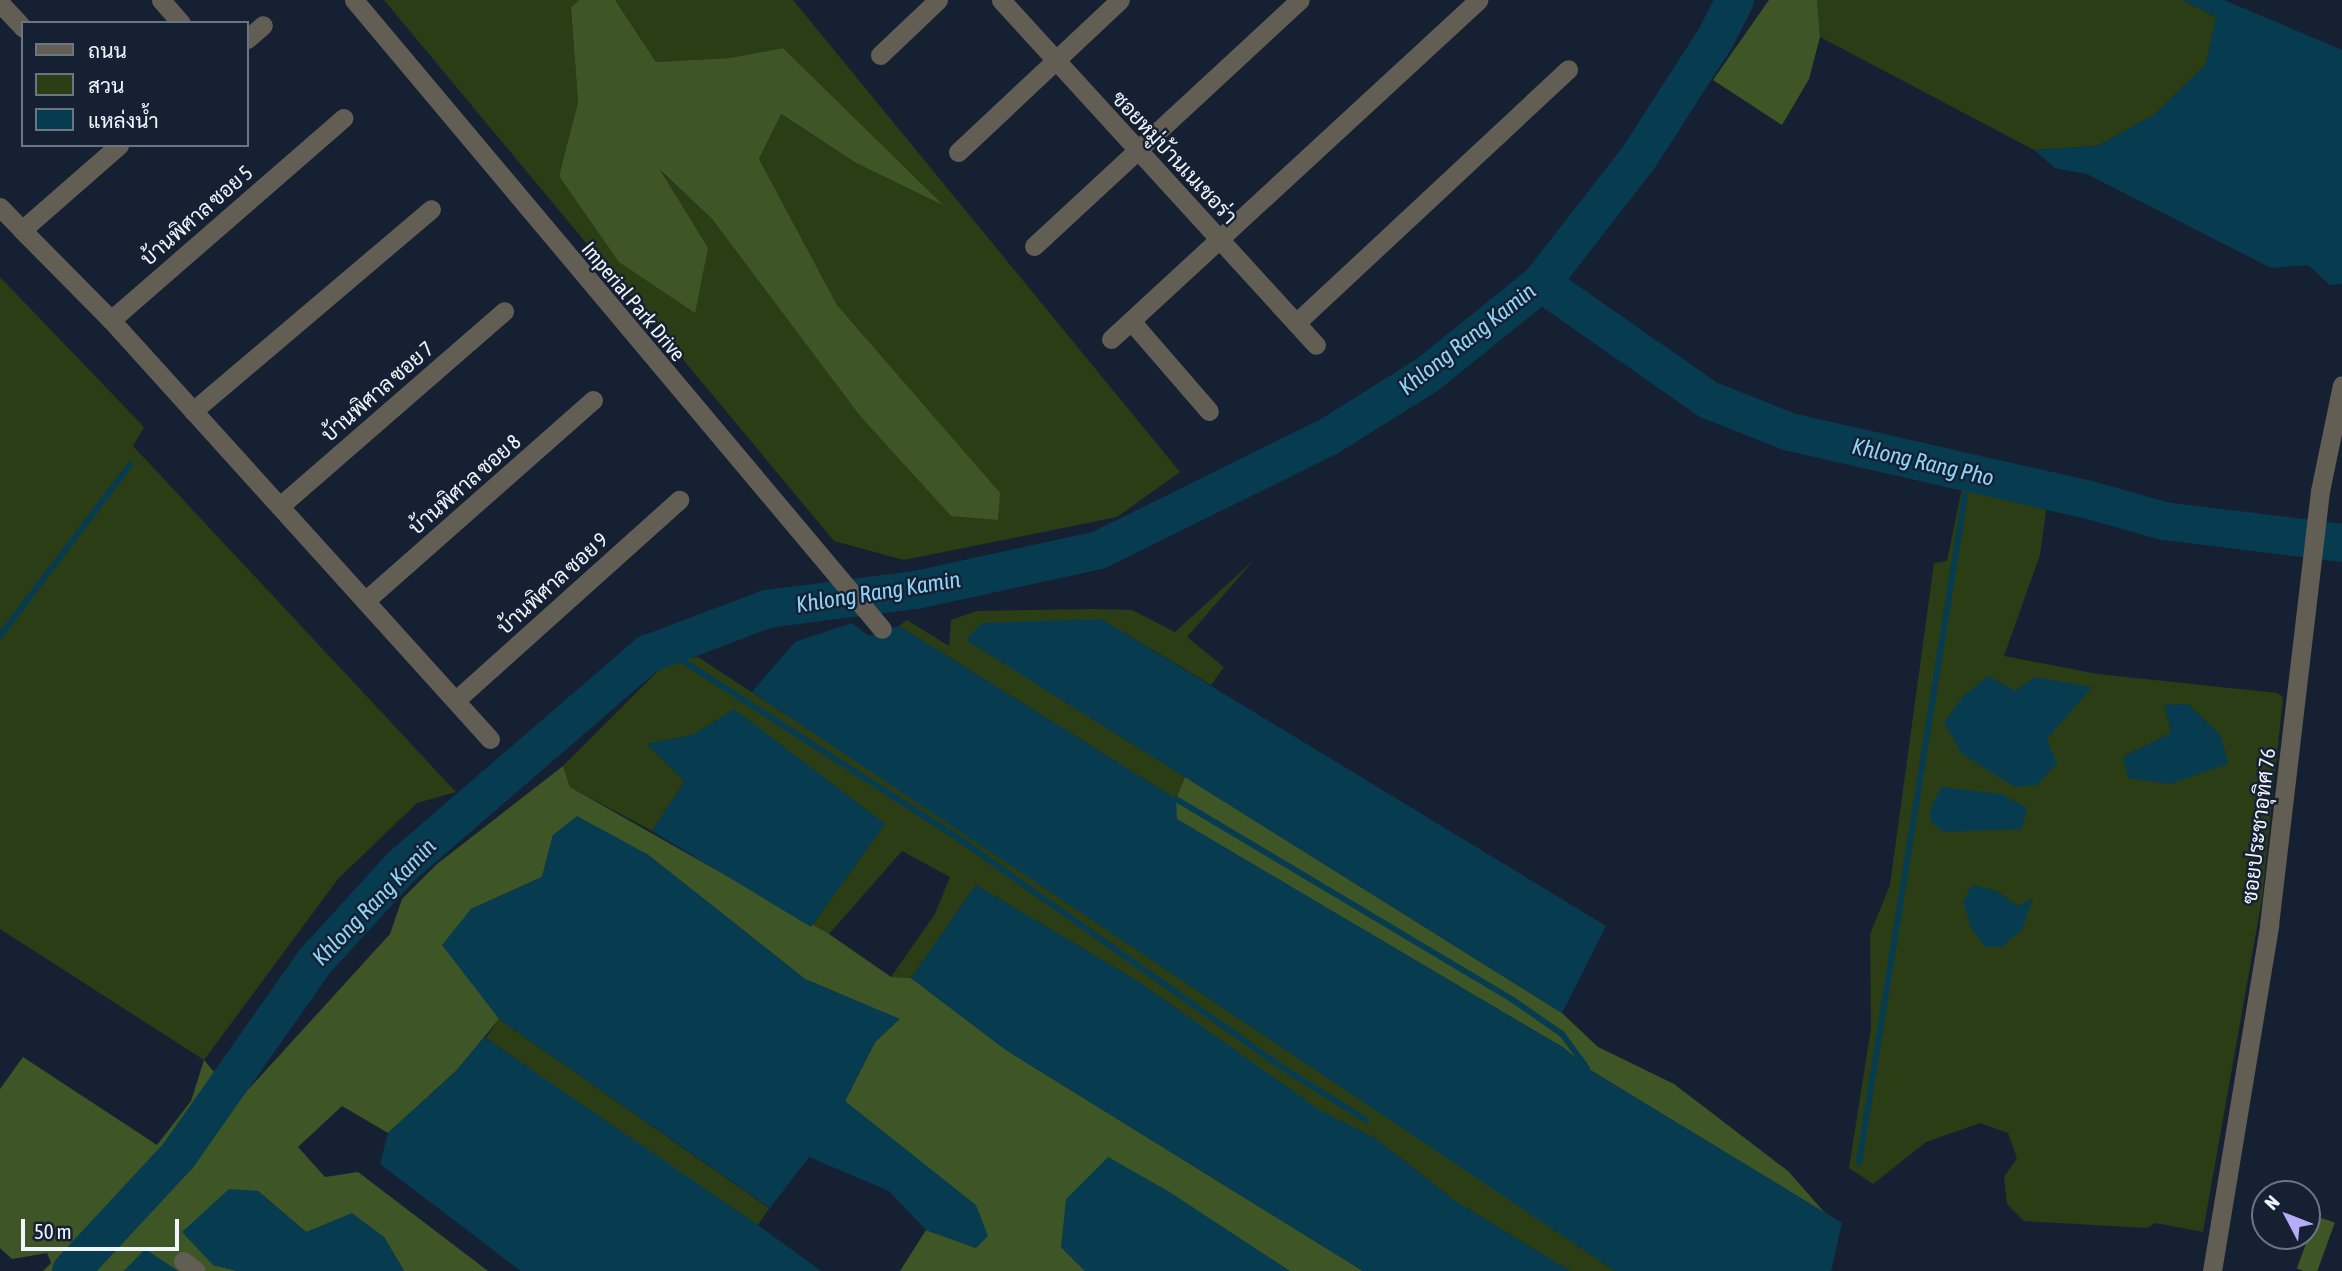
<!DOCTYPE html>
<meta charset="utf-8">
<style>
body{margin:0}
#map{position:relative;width:2342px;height:1271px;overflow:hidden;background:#162033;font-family:"Asap Condensed",Sarabun,sans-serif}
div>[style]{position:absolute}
.green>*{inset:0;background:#2a3d14;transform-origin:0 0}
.forest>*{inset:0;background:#3e5626;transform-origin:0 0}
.water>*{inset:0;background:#073c50}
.stream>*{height:6px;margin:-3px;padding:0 3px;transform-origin:3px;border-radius:3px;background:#073c50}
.river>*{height:38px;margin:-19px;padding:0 19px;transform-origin:19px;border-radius:19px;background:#073c50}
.minor>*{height:19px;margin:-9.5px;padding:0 9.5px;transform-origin:9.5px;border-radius:9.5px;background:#625e53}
span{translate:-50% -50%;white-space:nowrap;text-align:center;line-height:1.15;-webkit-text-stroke:5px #162033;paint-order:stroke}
.street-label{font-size:21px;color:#f0f5fd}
.water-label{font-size:23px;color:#8dd5f7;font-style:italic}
.legend{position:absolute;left:21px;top:21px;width:228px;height:126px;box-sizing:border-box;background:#162033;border:2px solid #6d7584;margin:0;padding:9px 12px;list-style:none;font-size:21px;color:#f0f5fd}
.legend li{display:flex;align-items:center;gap:14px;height:35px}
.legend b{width:35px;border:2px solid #6d7584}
.north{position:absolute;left:2251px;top:1180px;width:70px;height:70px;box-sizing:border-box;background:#162033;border:2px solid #6d7584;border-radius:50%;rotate:312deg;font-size:19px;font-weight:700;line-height:28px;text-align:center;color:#f0f5fd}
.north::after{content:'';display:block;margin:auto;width:24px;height:32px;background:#b8abf7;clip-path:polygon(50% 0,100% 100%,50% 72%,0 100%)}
.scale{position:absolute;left:21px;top:1219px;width:158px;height:32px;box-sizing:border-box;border:4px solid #f0f5fd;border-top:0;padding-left:9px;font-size:21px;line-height:24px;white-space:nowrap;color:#f0f5fd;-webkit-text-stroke:5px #162033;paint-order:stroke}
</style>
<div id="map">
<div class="green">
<i style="clip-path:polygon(384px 0,579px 0,571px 9px,578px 102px,559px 176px,657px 168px,712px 219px,860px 416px,951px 515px,998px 520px,999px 493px,837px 305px,759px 159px,780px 114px,856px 163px,940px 203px,783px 48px,729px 58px,656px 62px,615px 0,793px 0,1180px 472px,1117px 517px,904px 560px,834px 541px)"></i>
<i style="clip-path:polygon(1817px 0,2183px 0,2216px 17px,2206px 64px,2154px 115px,2097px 146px,2034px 150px,1820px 37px)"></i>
<i style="clip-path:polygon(0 277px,144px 427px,133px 446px,456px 792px,417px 803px,338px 879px,204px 1060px,0 929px)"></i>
<i style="clip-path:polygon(evenodd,1962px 488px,2047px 504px,2040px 555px,2004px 656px,2098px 674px,2277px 693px,2283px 697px,2262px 899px,2203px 1232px,2156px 1223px,2147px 1228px,2024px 1221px,2007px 1204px,2004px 1177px,2017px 1158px,2008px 1133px,1980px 1123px,1926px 1142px,1873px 1184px,1849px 1168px,1871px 1028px,1870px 934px,1890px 885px,1934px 563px,1947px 561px,1962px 488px,2188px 704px,2221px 736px,2124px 756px,2172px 733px,2164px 705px,2188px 704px,1962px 488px,1994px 890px,2018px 906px,1971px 928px,1994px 890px)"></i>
<i style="clip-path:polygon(1254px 560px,1187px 637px,1224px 667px,1211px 685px,1101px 619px,967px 640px,1185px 777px,1176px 799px,899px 626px,907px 620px,949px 646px,951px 620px,977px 611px,1095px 609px,1132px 610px,1175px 632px)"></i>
<i style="clip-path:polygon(698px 657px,1015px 865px,1615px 1271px,1570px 1271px,1455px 1201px,1375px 1138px,1321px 1112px,1139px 982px,976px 885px,911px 978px,891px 977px,935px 914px,950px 877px,902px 851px,829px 934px,811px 927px,885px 824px,734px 710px,693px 735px,647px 744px,685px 781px,652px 831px,570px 787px,563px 766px,669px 660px)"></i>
<i style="left:499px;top:1019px;width:330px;height:23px;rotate:35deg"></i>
</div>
<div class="forest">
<i style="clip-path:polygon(579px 0,615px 0,656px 62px,729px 58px,783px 48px,943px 205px,856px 163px,781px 114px,759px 159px,837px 305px,1000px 493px,998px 520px,951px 516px,860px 416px,712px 219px,660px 170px,708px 248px,695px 313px,619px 262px,559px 176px,578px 102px,571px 8px)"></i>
<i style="clip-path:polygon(1769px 0,1817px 0,1820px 37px,1809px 79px,1782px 125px,1713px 80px)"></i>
<i style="clip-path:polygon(563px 766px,570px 787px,829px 934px,891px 977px,911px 978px,1006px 1050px,1363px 1271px,1290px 1271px,1108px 1157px,1061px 1247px,1085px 1271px,900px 1271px,926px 1230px,976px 1248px,845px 1101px,875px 1042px,899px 1019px,805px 979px,647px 854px,553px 835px,542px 877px,471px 909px,481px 991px,499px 1019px,457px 1070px,388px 1133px,342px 1106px,298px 1147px,325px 1177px,358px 1172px,488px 1271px,404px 1271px,384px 1237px,306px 1232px,258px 1191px,213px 1265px,238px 1271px,178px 1271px,145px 1250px,124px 1271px,83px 1271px,390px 934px,402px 899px,437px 864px)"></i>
<i style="clip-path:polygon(1185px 777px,1562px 1013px,1598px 1047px,1674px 1084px,1788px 1171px,1825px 1213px,1587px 1068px,1564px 1048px,1176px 819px,1176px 799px)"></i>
<i style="clip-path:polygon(23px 1057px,157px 1145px,191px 1101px,204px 1060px,215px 1073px,175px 1144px,55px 1271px,43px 1271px,51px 1263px,47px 1253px,12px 1259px,0 1248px,0 1089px)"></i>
<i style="left:2316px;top:1216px;width:20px;height:56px;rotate:20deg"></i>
</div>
<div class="water">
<i style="clip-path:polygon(2183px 0,2224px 0,2342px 50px,2342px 284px,2330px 285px,2308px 265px,2271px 268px,2087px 174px,2055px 168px,2034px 150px,2097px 146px,2154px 115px,2206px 64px,2216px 17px)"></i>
<i style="clip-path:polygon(1101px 619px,1606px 926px,1562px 1013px,966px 640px,982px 623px)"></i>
<i style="clip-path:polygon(852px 623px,869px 636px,899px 626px,1176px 799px,1177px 819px,1564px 1048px,1587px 1068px,1842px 1223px,1831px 1271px,1615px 1271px,752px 692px,795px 642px)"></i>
<i style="clip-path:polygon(1989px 676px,2015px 691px,2035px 677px,2092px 687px,2047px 739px,2057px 763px,2037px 785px,2015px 787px,1962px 754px,1944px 722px,1964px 695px)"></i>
<i style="clip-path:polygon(2188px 704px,2221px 736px,2228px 764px,2170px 784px,2128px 778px,2123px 757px,2172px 732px,2164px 705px)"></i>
<i style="clip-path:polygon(734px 709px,885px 824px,811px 927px,652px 831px,685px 781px,647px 744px,693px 735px)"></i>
<i style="clip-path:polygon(1941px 787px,2001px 794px,2027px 808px,2022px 829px,1944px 832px,1931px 822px,1930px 810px)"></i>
<i style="clip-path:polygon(577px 816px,647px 854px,805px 979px,900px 1019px,875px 1042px,845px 1101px,976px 1205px,988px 1236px,976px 1248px,926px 1230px,889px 1191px,809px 1157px,770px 1208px,499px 1019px,442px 945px,471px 909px,542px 877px,553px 835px)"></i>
<i style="clip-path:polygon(976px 885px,1139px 982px,1321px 1111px,1375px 1138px,1455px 1201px,1570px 1271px,1363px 1271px,1006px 1050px,911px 978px)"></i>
<i style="clip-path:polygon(1972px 885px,1994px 890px,2018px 906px,2033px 898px,2022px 930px,2001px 947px,1985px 947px,1971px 928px,1963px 901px)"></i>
<i style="clip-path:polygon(484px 1037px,758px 1225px,821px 1271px,521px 1271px,380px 1164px,388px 1133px,457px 1070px)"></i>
<i style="clip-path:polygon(1108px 1157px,1168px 1191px,1290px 1271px,1085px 1271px,1061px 1247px,1066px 1199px)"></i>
<i style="clip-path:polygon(229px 1189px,258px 1191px,306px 1232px,352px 1213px,384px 1237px,404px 1271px,238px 1271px,213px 1265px,182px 1232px)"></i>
<i style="clip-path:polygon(145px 1249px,178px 1271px,124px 1271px)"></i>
</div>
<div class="stream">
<i style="left:1969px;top:476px;width:1px;rotate:-90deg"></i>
<i style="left:0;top:636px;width:215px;rotate:-52.8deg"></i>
<i style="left:663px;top:648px;width:351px;rotate:32.8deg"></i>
<i style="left:958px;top:838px;width:398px;rotate:35.3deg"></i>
<i style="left:1283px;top:1068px;width:98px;rotate:32.1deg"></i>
<i style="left:1176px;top:799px;width:392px;rotate:30.8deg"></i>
<i style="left:1513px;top:1000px;width:60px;rotate:34.8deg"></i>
<i style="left:1562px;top:1034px;width:42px;rotate:53.7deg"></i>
<i style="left:1859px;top:1163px;width:676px;rotate:-80.98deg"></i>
</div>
<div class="river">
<i style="left:1541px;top:283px;width:205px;rotate:34.9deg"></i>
<i style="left:1709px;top:400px;width:87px;rotate:21.6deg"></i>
<i style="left:1790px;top:432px;width:303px;rotate:12.8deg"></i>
<i style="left:2086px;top:499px;width:81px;rotate:15.8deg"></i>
<i style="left:2164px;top:521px;width:179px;rotate:7deg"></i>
<i style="left:71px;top:1271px;width:157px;rotate:-47.1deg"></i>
<i style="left:178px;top:1156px;width:238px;rotate:-54.9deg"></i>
<i style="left:315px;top:961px;width:129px;rotate:-47.5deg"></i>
<i style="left:402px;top:866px;width:325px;rotate:-40.8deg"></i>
<i style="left:648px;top:654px;width:127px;rotate:-20.7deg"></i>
<i style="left:767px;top:609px;width:150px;rotate:-7.3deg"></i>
<i style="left:916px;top:590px;width:187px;rotate:-12.3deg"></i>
<i style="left:1099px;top:550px;width:255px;rotate:-26.3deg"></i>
<i style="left:1328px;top:437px;width:117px;rotate:-32.1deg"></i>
<i style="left:1427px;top:375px;width:146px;rotate:-38.9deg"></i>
<i style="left:1541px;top:283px;width:160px;rotate:-52.1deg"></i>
<i style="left:1639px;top:157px;width:140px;rotate:-57.2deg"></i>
<i style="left:1715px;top:39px;width:44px;rotate:-62.9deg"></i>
</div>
<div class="minor">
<i style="left:161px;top:0;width:30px;rotate:49deg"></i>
<i style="left:354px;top:0;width:821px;rotate:49.99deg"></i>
<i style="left:1001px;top:0;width:467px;rotate:47.6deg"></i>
<i style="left:0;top:3px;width:34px;rotate:47deg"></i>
<i style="left:247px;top:39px;width:21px;rotate:-41deg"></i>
<i style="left:880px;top:55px;width:80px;rotate:-43.5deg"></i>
<i style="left:958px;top:152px;width:222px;rotate:-43.2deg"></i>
<i style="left:0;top:207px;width:32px;rotate:46deg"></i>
<i style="left:22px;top:230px;width:129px;rotate:-41.2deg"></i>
<i style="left:22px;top:230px;width:127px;rotate:45.3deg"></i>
<i style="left:111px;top:320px;width:565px;rotate:47.87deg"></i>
<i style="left:1034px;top:246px;width:362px;rotate:-42.8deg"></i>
<i style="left:111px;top:320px;width:308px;rotate:-41deg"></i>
<i style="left:1131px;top:321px;width:119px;rotate:49.1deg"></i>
<i style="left:1296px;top:323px;width:372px;rotate:-43deg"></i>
<i style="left:1111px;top:339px;width:500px;rotate:-42.7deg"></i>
<i style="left:193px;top:411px;width:312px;rotate:-40.3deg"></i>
<i style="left:280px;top:506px;width:297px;rotate:-41deg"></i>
<i style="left:365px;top:601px;width:304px;rotate:-41.4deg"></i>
<i style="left:456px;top:700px;width:300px;rotate:-41.9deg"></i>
<i style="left:183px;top:1261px;width:16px;rotate:38deg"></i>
<i style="left:2212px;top:1271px;width:351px;rotate:-80.6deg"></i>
<i style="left:2269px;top:925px;width:437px;rotate:-83.3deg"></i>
<i style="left:2320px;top:491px;width:108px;rotate:-78.3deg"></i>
</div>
<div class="street-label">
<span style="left:1175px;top:157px;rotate:47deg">ซอยหมู่บ้านเนเชอร่า</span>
<span style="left:196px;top:215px;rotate:-41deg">บ้านพิศาล ซอย 5</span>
<span style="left:634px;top:301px;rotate:50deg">Imperial Park Drive</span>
<span style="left:377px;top:391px;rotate:-41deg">บ้านพิศาล ซอย 7</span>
<span style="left:464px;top:484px;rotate:-41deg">บ้านพิศาล ซอย 8</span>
<span style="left:552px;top:583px;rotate:-42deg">บ้านพิศาล ซอย 9</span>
<span style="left:2258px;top:826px;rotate:-83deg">ซอยประชาอุทิศ 76</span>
</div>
<div class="water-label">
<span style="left:1467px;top:339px;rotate:-38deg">Khlong Rang Kamin</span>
<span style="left:1923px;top:462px;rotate:13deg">Khlong Rang Pho</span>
<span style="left:878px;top:592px;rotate:-9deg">Khlong Rang Kamin</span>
<span style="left:374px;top:902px;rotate:-46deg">Khlong Rang Kamin</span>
</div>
<ul class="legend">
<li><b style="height:9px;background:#625e53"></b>ถนน</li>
<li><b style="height:19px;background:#2a3d14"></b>สวน</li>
<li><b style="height:19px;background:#073c50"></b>แหล่งน้ำ</li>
</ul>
<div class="north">N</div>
<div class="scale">50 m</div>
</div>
